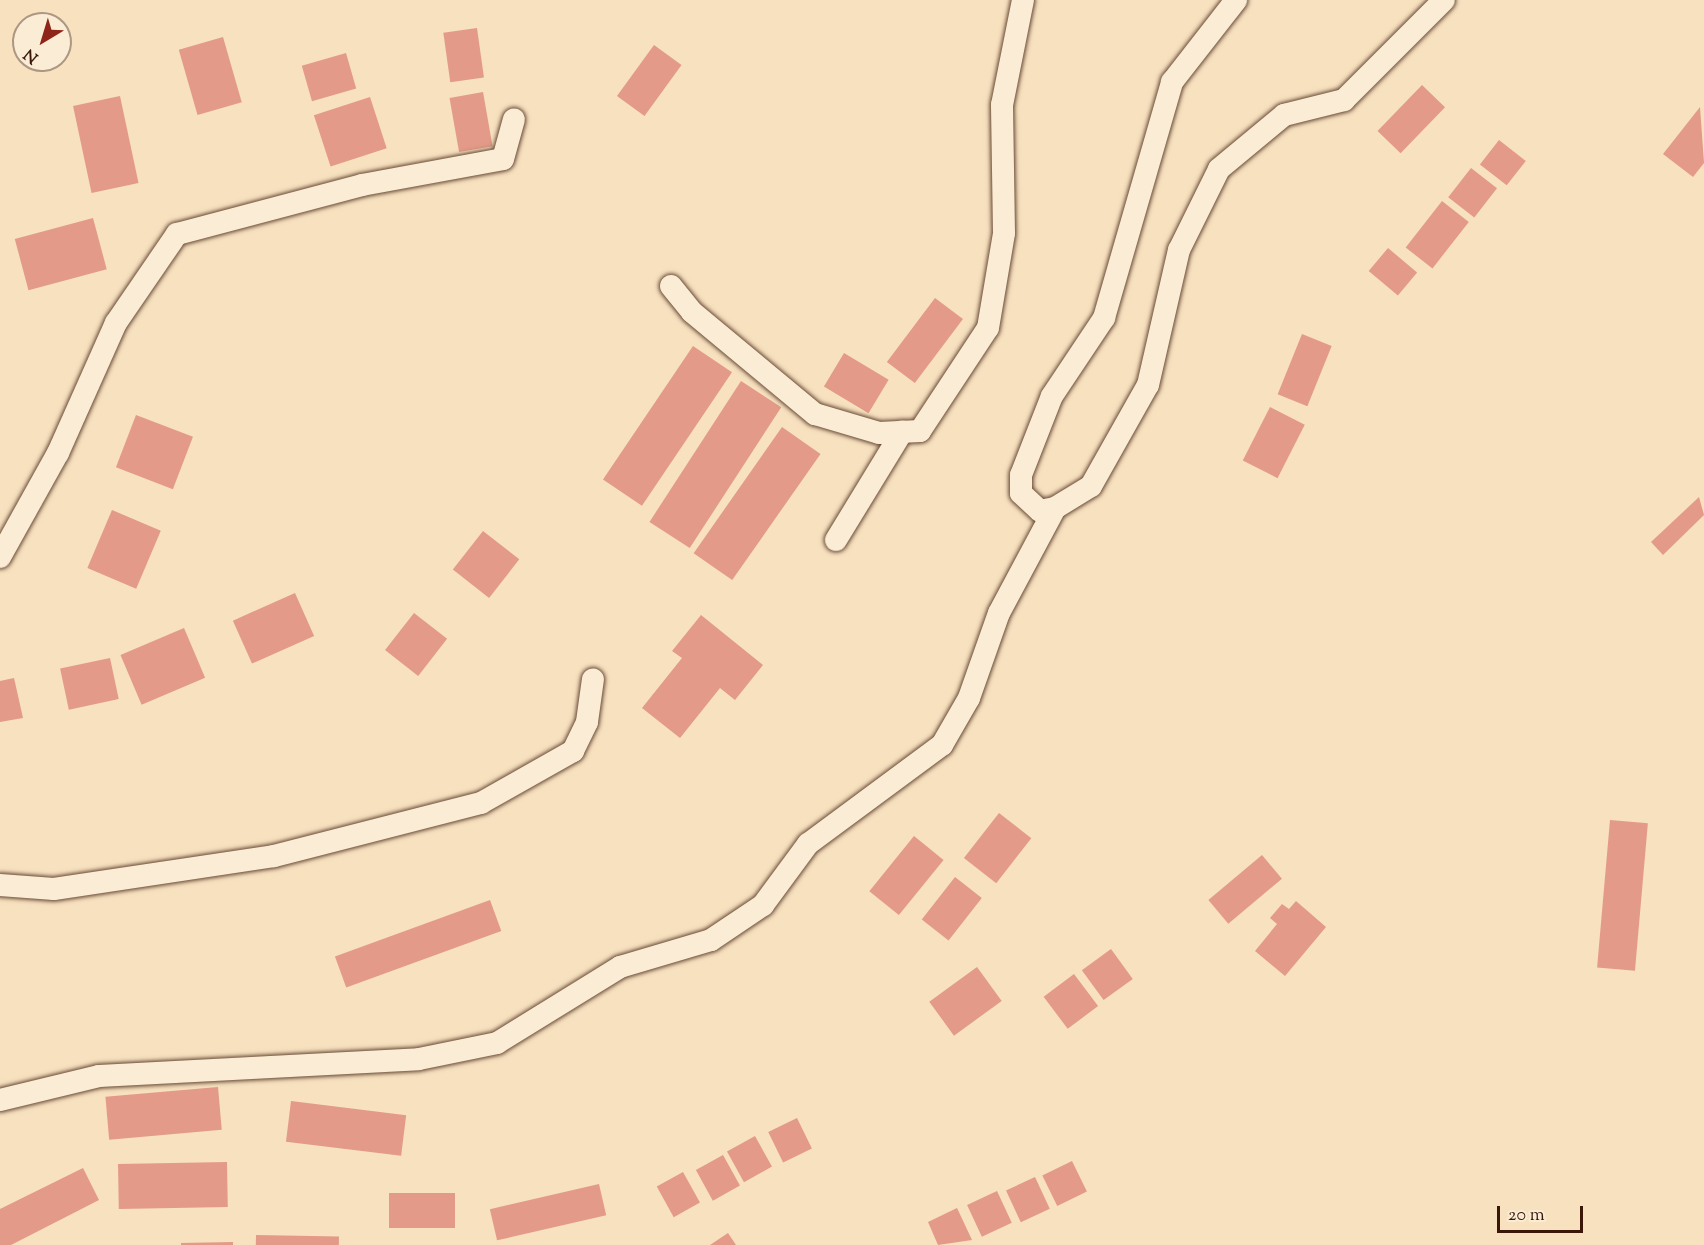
<!DOCTYPE html>
<style>
body{margin:0}
#map{position:relative;width:1704px;height:1245px;overflow:hidden;background:#f7e1bf;font-family:"Sorts Mill Goudy",serif}
div>[style]{position:absolute}
.building>*{inset:0;background:#e39a88;transform-origin:0 0}
.roads{filter:drop-shadow(0 0 2px #694a36) drop-shadow(0 0 2px #694a36)}
.street>*{height:22px;margin:-11px;padding:0 11px;transform-origin:11px;border-radius:11px;background:#faecd5}
span{translate:-50% -50%;white-space:nowrap;text-align:center;line-height:1.15;-webkit-text-stroke:4.5px #faecd5;paint-order:stroke}
.north{position:absolute;left:12px;top:12px;width:60px;height:60px;box-sizing:border-box;background:#faecd5;border:2px solid #ad9783;border-radius:50%;rotate:218deg;font-size:16px;font-weight:700;line-height:24px;text-align:center;color:#3a1708}
.north::after{content:'';display:block;margin:auto;width:21px;height:27px;background:#8f2418;clip-path:polygon(50% 0,100% 100%,50% 72%,0 100%)}
.scale{position:absolute;left:1497px;top:1206px;width:86px;height:27px;box-sizing:border-box;border:3px solid #3a1708;border-top:0;padding-left:8px;font-size:18px;line-height:21px;white-space:nowrap;color:#3a1708;-webkit-text-stroke:4px #faecd5;paint-order:stroke}
</style>
<div id="map">
<div class="building">
<i style="left:477px;top:28px;width:50px;height:34px;rotate:82deg"></i>
<i style="left:223px;top:37px;width:68px;height:46px;rotate:74deg"></i>
<i style="left:654px;top:45px;width:34px;height:63px;rotate:36deg"></i>
<i style="left:346px;top:53px;width:37px;height:46px;rotate:74deg"></i>
<i style="left:1422px;top:85px;width:32px;height:64px;rotate:44deg"></i>
<i style="left:483px;top:92px;width:55px;height:34px;rotate:80deg"></i>
<i style="left:120px;top:96px;width:89px;height:48px;rotate:78deg"></i>
<i style="left:370px;top:97px;width:54px;height:59px;rotate:72deg"></i>
<i style="clip-path:polygon(1700px 107px,1704px 163px,1693px 177px,1663px 154px)"></i>
<i style="left:1499px;top:140px;width:34px;height:31px;rotate:38deg"></i>
<i style="left:1471px;top:168px;width:33px;height:37px;rotate:38deg"></i>
<i style="left:1442px;top:201px;width:34px;height:59px;rotate:38deg"></i>
<i style="left:93px;top:218px;width:53px;height:81px;rotate:75deg"></i>
<i style="left:1388px;top:248px;width:38px;height:30px;rotate:40deg"></i>
<i style="left:935px;top:298px;width:35px;height:80px;rotate:37deg"></i>
<i style="left:1302px;top:334px;width:32px;height:65px;rotate:22deg"></i>
<i style="left:693px;top:346px;width:47px;height:161px;rotate:34deg"></i>
<i style="left:844px;top:353px;width:52px;height:39px;rotate:31deg"></i>
<i style="left:741px;top:381px;width:48px;height:168px;rotate:33deg"></i>
<i style="left:1270px;top:407px;width:39px;height:60px;rotate:27deg"></i>
<i style="left:136px;top:415px;width:61px;height:56px;rotate:21deg"></i>
<i style="left:782px;top:427px;width:47px;height:154px;rotate:35deg"></i>
<i style="clip-path:polygon(1699px 497px,1704px 515px,1663px 555px,1651px 542px)"></i>
<i style="left:112px;top:510px;width:53px;height:63px;rotate:23deg"></i>
<i style="left:483px;top:531px;width:46px;height:49px;rotate:38deg"></i>
<i style="left:295px;top:593px;width:47px;height:68px;rotate:66deg"></i>
<i style="left:414px;top:613px;width:42px;height:47px;rotate:38deg"></i>
<i style="clip-path:polygon(701px 615px,763px 665px,735px 700px,720px 688px,680px 738px,642px 708px,682px 658px,672px 651px)"></i>
<i style="left:184px;top:628px;width:54px;height:69px;rotate:67deg"></i>
<i style="left:110px;top:658px;width:42px;height:51px;rotate:78deg"></i>
<i style="clip-path:polygon(14px 678px,23px 718px,0 722px,0 681px)"></i>
<i style="left:999px;top:813px;width:41px;height:57px;rotate:38deg"></i>
<i style="left:1610px;top:820px;width:38px;height:148px;rotate:5deg"></i>
<i style="left:914px;top:836px;width:38px;height:71px;rotate:39deg"></i>
<i style="left:1262px;top:855px;width:31px;height:70px;rotate:50deg"></i>
<i style="left:955px;top:877px;width:34px;height:54px;rotate:38deg"></i>
<i style="left:490px;top:900px;width:33px;height:165px;rotate:70deg"></i>
<i style="clip-path:polygon(1296px 901px,1326px 927px,1285px 976px,1255px 951px,1277px 924px,1270px 918px,1282px 904px,1289px 909px)"></i>
<i style="left:1111px;top:949px;width:37px;height:36px;rotate:54deg"></i>
<i style="left:977px;top:967px;width:42px;height:59px;rotate:54deg"></i>
<i style="left:1074px;top:974px;width:40px;height:38px;rotate:53deg"></i>
<i style="left:218px;top:1087px;width:43px;height:113px;rotate:85deg"></i>
<i style="left:291px;top:1101px;width:116px;height:41px;rotate:7deg"></i>
<i style="left:797px;top:1118px;width:34px;height:32px;rotate:64deg"></i>
<i style="left:755px;top:1136px;width:35px;height:32px;rotate:61deg"></i>
<i style="left:723px;top:1155px;width:35px;height:31px;rotate:61deg"></i>
<i style="left:1072px;top:1161px;width:34px;height:33px;rotate:64deg"></i>
<i style="left:227px;top:1162px;width:45px;height:109px;rotate:89deg"></i>
<i style="clip-path:polygon(83px 1168px,99px 1200px,11px 1245px,0 1245px,0 1209px)"></i>
<i style="left:683px;top:1172px;width:35px;height:30px;rotate:61deg"></i>
<i style="left:1035px;top:1177px;width:35px;height:32px;rotate:65deg"></i>
<i style="left:599px;top:1184px;width:32px;height:112px;rotate:77deg"></i>
<i style="left:997px;top:1191px;width:35px;height:33px;rotate:65deg"></i>
<i style="left:389px;top:1193px;width:66px;height:35px"></i>
<i style="clip-path:polygon(957px 1208px,972px 1240px,938px 1245px,928px 1222px)"></i>
<i style="clip-path:polygon(728px 1233px,736px 1245px,710px 1245px)"></i>
<i style="left:256px;top:1235px;width:83px;height:10px;rotate:1deg"></i>
<i style="clip-path:polygon(233px 1242px,233px 1245px,181px 1245px,181px 1243px)"></i>
</div>
<div class="roads">
<div class="street">
<i style="left:671px;top:286px;width:33px;rotate:51deg"></i>
<i style="left:692px;top:312px;width:160px;rotate:39.7deg"></i>
<i style="left:815px;top:414px;width:67px;rotate:16.5deg"></i>
<i style="left:879px;top:433px;width:41px;rotate:-2.8deg"></i>
<i style="left:920px;top:431px;width:123px;rotate:-56.6deg"></i>
<i style="left:988px;top:328px;width:96px;rotate:-80.4deg"></i>
<i style="left:1004px;top:233px;width:128px;rotate:-90.9deg"></i>
<i style="left:1002px;top:105px;width:107px;rotate:-78.7deg"></i>
<i style="left:1055px;top:508px;width:42px;rotate:-31.4deg"></i>
<i style="left:1091px;top:486px;width:116px;rotate:-60.6deg"></i>
<i style="left:1148px;top:385px;width:139px;rotate:-77.1deg"></i>
<i style="left:1179px;top:250px;width:90px;rotate:-63.7deg"></i>
<i style="left:1219px;top:169px;width:85px;rotate:-39.7deg"></i>
<i style="left:1284px;top:115px;width:62px;rotate:-14deg"></i>
<i style="left:1344px;top:100px;width:141px;rotate:-45deg"></i>
<i style="left:836px;top:540px;width:127px;rotate:-58.6deg"></i>
<i style="left:0;top:557px;width:119px;rotate:-60.9deg"></i>
<i style="left:58px;top:453px;width:142px;rotate:-66deg"></i>
<i style="left:116px;top:323px;width:108px;rotate:-55.6deg"></i>
<i style="left:177px;top:234px;width:191px;rotate:-14.8deg"></i>
<i style="left:362px;top:185px;width:143px;rotate:-10.4deg"></i>
<i style="left:503px;top:159px;width:41px;rotate:-74.6deg"></i>
<i style="left:0;top:885px;width:54px;rotate:4.2deg"></i>
<i style="left:54px;top:889px;width:222px;rotate:-8.5deg"></i>
<i style="left:274px;top:856px;width:214px;rotate:-14.4deg"></i>
<i style="left:481px;top:803px;width:106px;rotate:-29.5deg"></i>
<i style="left:573px;top:751px;width:32px;rotate:-64deg"></i>
<i style="left:587px;top:722px;width:43px;rotate:-82.1deg"></i>
<i style="left:0;top:1100px;width:102px;rotate:-13.6deg"></i>
<i style="left:99px;top:1076px;width:320px;rotate:-3deg"></i>
<i style="left:419px;top:1059px;width:80px;rotate:-11.6deg"></i>
<i style="left:497px;top:1043px;width:145px;rotate:-31.7deg"></i>
<i style="left:620px;top:967px;width:95px;rotate:-16.5deg"></i>
<i style="left:711px;top:940px;width:63px;rotate:-33.9deg"></i>
<i style="left:763px;top:905px;width:76px;rotate:-53.6deg"></i>
<i style="left:808px;top:844px;width:167px;rotate:-36.5deg"></i>
<i style="left:942px;top:745px;width:54px;rotate:-60.1deg"></i>
<i style="left:969px;top:698px;width:90px;rotate:-70.6deg"></i>
<i style="left:999px;top:613px;width:119px;rotate:-61.9deg"></i>
<i style="left:1055px;top:508px;width:15px;rotate:169deg"></i>
<i style="left:1040px;top:511px;width:26px;rotate:-137deg"></i>
<i style="left:1021px;top:493px;width:18px;rotate:-90deg"></i>
<i style="left:1021px;top:475px;width:85px;rotate:-68.6deg"></i>
<i style="left:1052px;top:396px;width:94px;rotate:-56.3deg"></i>
<i style="left:1104px;top:318px;width:246px;rotate:-73.9deg"></i>
<i style="left:1172px;top:82px;width:104px;rotate:-52deg"></i>
</div>
</div>
<div class="north">N</div>
<div class="scale">20 m</div>
</div>
